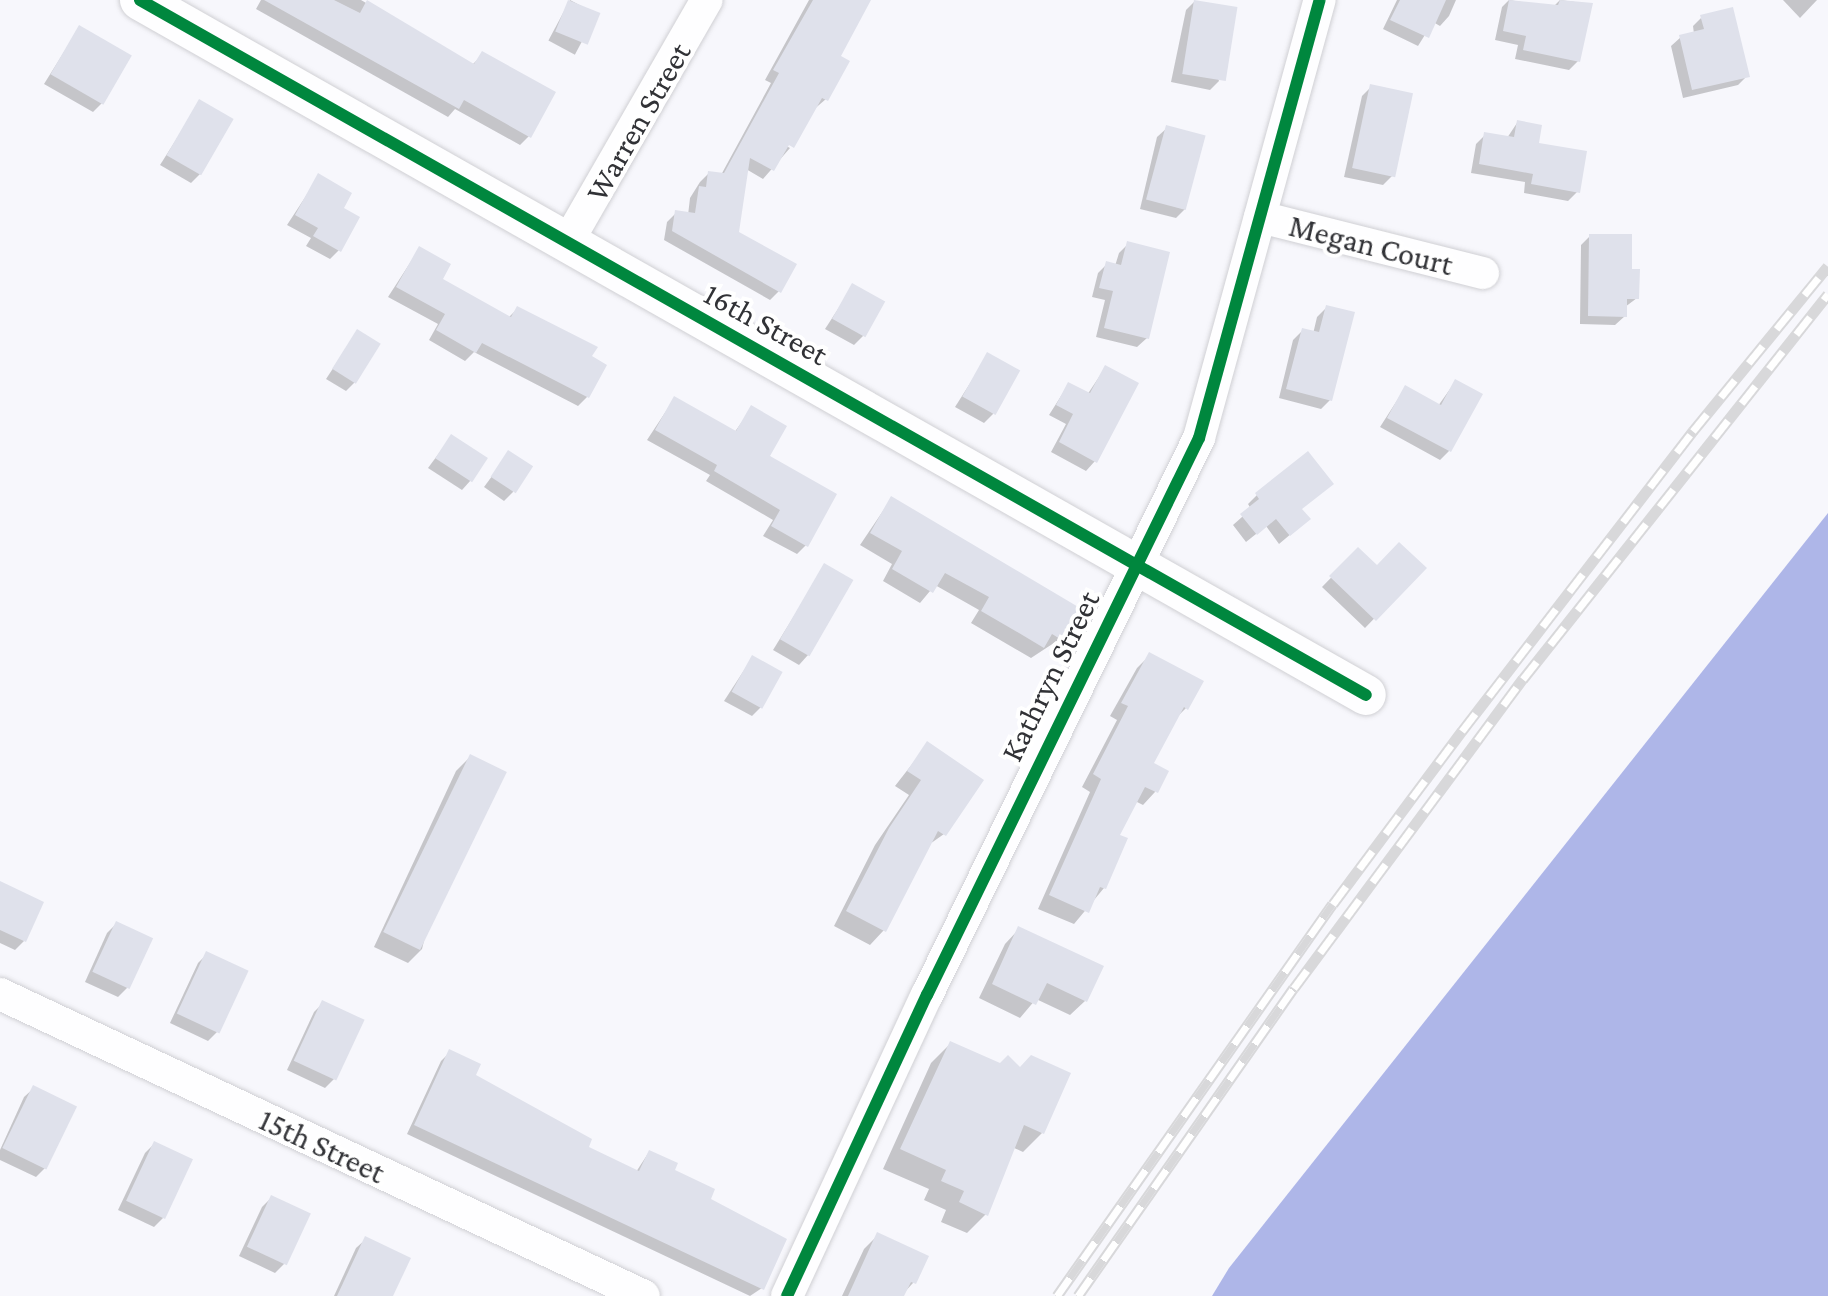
<!DOCTYPE html>
<style>
body{margin:0}
#map{position:relative;width:1828px;height:1296px;overflow:hidden;background:#f7f7fc;font-family:"Crimson Pro",serif}
div>[style]{position:absolute}
.water>*{inset:0;background:#aeb6e8}
.shadow>*{inset:0;background:#0003;transform-origin:0 0}
.building>*{inset:0;background:#dfe1eb;transform-origin:0 0}
.roads{filter:drop-shadow(0 0 2px #d0d0d4) drop-shadow(0 0 2px #d0d0d4)}
.minor>*{height:32px;margin:-16px;padding:0 16px;transform-origin:16px;border-radius:16px;background:#fefeff}
.tertiary>*{height:40px;margin:-20px;padding:0 20px;transform-origin:20px;border-radius:20px;background:#fefeff}
.rail>*{height:11px;margin-top:-5.5px;transform-origin:0;background:repeating-linear-gradient(90deg,#fff 0 22px,#d8d8da 0 44px);box-sizing:border-box;border-block:2px solid #d8d8da}
.cycleway>*{height:12px;margin:-6px;padding:0 6px;transform-origin:6px;border-radius:6px;background:#00873e}
span{translate:-50% -50%;white-space:nowrap;text-align:center;line-height:1.15;-webkit-text-stroke:8px #fff;paint-order:stroke}
.street-label{font-size:32px;color:#313236}
</style>
<div id="map">
<div class="water">
<i style="clip-path:polygon(1828px 513px,1828px 1296px,1212px 1296px,1229px 1268px)"></i>
</div>
<div class="shadow">
<i style="clip-path:polygon(261px 0,361px 0,472px 65px,482px 55px,529px 136px,520px 145px,455px 109px,448px 117px,256px 9px)"></i>
<i style="left:570px;top:0;width:30px;height:46px;rotate:28deg"></i>
<i style="clip-path:polygon(809px 0,859px 0,826px 99px,777px 141px,790px 148px,763px 179px,746px 169px,736px 233px,779px 291px,770px 300px,664px 240px,667px 222px,676px 213px,688px 215px,690px 198px,700px 182px,709px 173px,721px 175px,771px 83px,765px 80px)"></i>
<i style="clip-path:polygon(1397px 0,1456px 0,1449px 16px,1440px 26px,1433px 22px,1418px 46px,1383px 29px)"></i>
<i style="clip-path:polygon(1509px 0,1553px 7px,1560px 0,1590px 4px,1578px 61px,1569px 70px,1515px 59px,1518px 45px,1495px 40px,1502px 7px)"></i>
<i style="clip-path:polygon(1783px 0,1817px 0,1800px 18px)"></i>
<i style="clip-path:polygon(1195px 1px,1219px 81px,1210px 90px,1171px 82px,1186px 10px)"></i>
<i style="clip-path:polygon(1702px 17px,1747px 76px,1738px 85px,1683px 98px,1671px 46px,1681px 37px,1694px 34px,1693px 26px)"></i>
<i style="clip-path:polygon(79px 28px,102px 103px,93px 112px,44px 84px)"></i>
<i style="clip-path:polygon(1371px 87px,1392px 176px,1383px 185px,1344px 177px,1362px 96px)"></i>
<i style="clip-path:polygon(200px 102px,200px 174px,191px 183px,160px 165px)"></i>
<i style="clip-path:polygon(1517px 123px,1577px 192px,1568px 201px,1524px 193px,1525px 182px,1471px 173px,1476px 144px,1485px 135px,1507px 138px)"></i>
<i style="clip-path:polygon(1167px 128px,1185px 209px,1176px 218px,1140px 209px,1157px 137px)"></i>
<i style="clip-path:polygon(319px 176px,340px 209px,339px 250px,330px 259px,306px 246px,311px 238px,287px 225px)"></i>
<i style="clip-path:polygon(1590px 236px,1629px 272px,1637px 298px,1625px 307px,1625px 316px,1615px 325px,1580px 324px,1581px 245px)"></i>
<i style="clip-path:polygon(1128px 244px,1147px 338px,1137px 347px,1096px 337px,1105px 300px,1092px 297px,1098px 273px,1107px 264px,1115px 266px,1119px 253px)"></i>
<i style="clip-path:polygon(419px 249px,440px 280px,508px 318px,517px 309px,589px 357px,587px 397px,578px 406px,474px 352px,465px 361px,429px 340px,438px 324px,388px 297px)"></i>
<i style="clip-path:polygon(853px 286px,863px 336px,854px 345px,825px 329px)"></i>
<i style="clip-path:polygon(1326px 308px,1330px 400px,1321px 409px,1279px 398px,1293px 340px,1302px 331px,1313px 334px,1317px 317px)"></i>
<i style="clip-path:polygon(357px 332px,355px 382px,346px 391px,326px 379px)"></i>
<i style="clip-path:polygon(988px 355px,993px 414px,984px 423px,955px 407px)"></i>
<i style="clip-path:polygon(1105px 368px,1095px 461px,1086px 471px,1051px 452px,1066px 424px,1049px 415px,1068px 385px,1087px 395px)"></i>
<i style="clip-path:polygon(1455px 382px,1449px 451px,1440px 460px,1380px 427px,1405px 388px,1438px 406px)"></i>
<i style="clip-path:polygon(674px 399px,734px 433px,751px 409px,806px 545px,797px 554px,763px 536px,773px 520px,706px 481px,710px 475px,647px 440px)"></i>
<i style="clip-path:polygon(451px 437px,471px 480px,462px 490px,428px 468px)"></i>
<i style="clip-path:polygon(509px 453px,513px 492px,504px 501px,484px 487px)"></i>
<i style="clip-path:polygon(1257px 495px,1300px 510px,1298px 528px,1279px 544px,1266px 526px,1246px 542px,1233px 525px,1251px 509px,1248px 504px)"></i>
<i style="clip-path:polygon(891px 499px,1060px 639px,1031px 658px,971px 623px,979px 610px,935px 585px,920px 603px,883px 581px,892px 564px,860px 545px)"></i>
<i style="clip-path:polygon(1358px 550px,1377px 569px,1423px 568px,1365px 628px,1322px 587px)"></i>
<i style="clip-path:polygon(825px 566px,808px 655px,799px 665px,773px 650px)"></i>
<i style="clip-path:polygon(1150px 655px,1186px 708px,1175px 719px,1151px 764px,1155px 792px,1143px 805px,1135px 801px,1117px 836px,1104px 888px,1074px 924px,1038px 909px,1090px 792px,1082px 787px,1117px 720px,1110px 716px,1137px 668px)"></i>
<i style="clip-path:polygon(752px 658px,761px 707px,752px 716px,724px 701px)"></i>
<i style="clip-path:polygon(927px 745px,944px 834px,927px 846px,884px 930px,870px 945px,834px 926px,875px 845px,909px 795px,895px 786px)"></i>
<i style="clip-path:polygon(470px 757px,422px 949px,408px 963px,374px 947px,456px 771px)"></i>
<i style="clip-path:polygon(0 884px,24px 941px,15px 950px,0 943px)"></i>
<i style="clip-path:polygon(116px 924px,127px 988px,118px 997px,85px 982px,107px 933px)"></i>
<i style="clip-path:polygon(1019px 929px,1101px 968px,1085px 1001px,1070px 1015px,1036px 999px,1020px 1018px,979px 998px,1005px 944px)"></i>
<i style="clip-path:polygon(207px 954px,217px 1032px,208px 1041px,170px 1023px,198px 963px)"></i>
<i style="clip-path:polygon(323px 1003px,334px 1079px,325px 1088px,287px 1070px,314px 1012px)"></i>
<i style="clip-path:polygon(950px 1044px,1000px 1066px,1042px 1133px,1023px 1152px,1012px 1147px,986px 1214px,967px 1233px,941px 1222px,946px 1210px,924px 1200px,929px 1189px,883px 1169px,931px 1063px)"></i>
<i style="clip-path:polygon(450px 1052px,472px 1077px,585px 1148px,636px 1172px,649px 1152px,708px 1200px,762px 1288px,750px 1296px,407px 1134px,441px 1061px)"></i>
<i style="clip-path:polygon(34px 1088px,45px 1168px,36px 1177px,0 1160px,0 1150px,24px 1097px)"></i>
<i style="clip-path:polygon(154px 1144px,163px 1218px,154px 1227px,118px 1210px,145px 1153px)"></i>
<i style="clip-path:polygon(271px 1198px,284px 1264px,275px 1273px,239px 1256px,262px 1207px)"></i>
<i style="clip-path:polygon(878px 1235px,926px 1257px,913px 1283px,901px 1296px,842px 1296px,864px 1249px)"></i>
<i style="clip-path:polygon(366px 1239px,390px 1296px,334px 1296px,356px 1248px)"></i>
</div>
<div class="building">
<i style="clip-path:polygon(264px 0,334px 0,360px 13px,367px 0,474px 64px,482px 51px,556px 92px,531px 138px,464px 100px,459px 109px)"></i>
<i style="left:568px;top:0;width:35px;height:34px;rotate:22deg"></i>
<i style="clip-path:polygon(813px 0,871px 0,841px 56px,850px 61px,828px 101px,822px 98px,794px 148px,789px 145px,774px 171px,750px 158px,739px 232px,797px 264px,781px 293px,672px 231px,675px 210px,695px 213px,699px 186px,706px 187px,708px 171px,724px 173px,779px 73px,773px 70px)"></i>
<i style="left:1194px;top:0;width:44px;height:75px;rotate:9deg"></i>
<i style="clip-path:polygon(1400px 0,1446px 0,1429px 38px,1390px 20px)"></i>
<i style="clip-path:polygon(1509px 0,1558px 5px,1560px 0,1593px 3px,1580px 62px,1523px 50px,1526px 36px,1503px 31px)"></i>
<i style="clip-path:polygon(1733px 7px,1750px 77px,1692px 90px,1679px 35px,1704px 29px,1700px 15px)"></i>
<i style="left:79px;top:25px;width:61px;height:57px;rotate:30deg"></i>
<i style="left:1370px;top:84px;width:44px;height:86px;rotate:12deg"></i>
<i style="left:199px;top:99px;width:40px;height:65px;rotate:30deg"></i>
<i style="clip-path:polygon(1517px 120px,1542px 125px,1539px 143px,1587px 151px,1580px 193px,1531px 184px,1533px 174px,1479px 164px,1484px 132px,1514px 137px)"></i>
<i style="left:1166px;top:125px;width:41px;height:77px;rotate:15deg"></i>
<i style="clip-path:polygon(318px 173px,352px 193px,344px 208px,360px 217px,341px 252px,313px 236px,318px 228px,295px 215px)"></i>
<i style="clip-path:polygon(1589px 234px,1632px 234px,1632px 269px,1640px 269px,1639px 299px,1627px 299px,1627px 317px,1588px 316px)"></i>
<i style="clip-path:polygon(1127px 241px,1170px 252px,1149px 339px,1104px 328px,1113px 291px,1099px 288px,1106px 261px,1121px 265px)"></i>
<i style="clip-path:polygon(419px 246px,451px 264px,443px 279px,511px 317px,517px 306px,598px 347px,592px 356px,607px 365px,589px 398px,482px 343px,476px 353px,436px 330px,445px 314px,396px 287px)"></i>
<i style="left:852px;top:283px;width:38px;height:41px;rotate:29deg"></i>
<i style="clip-path:polygon(1326px 305px,1355px 312px,1332px 401px,1286px 389px,1302px 328px,1319px 332px)"></i>
<i style="left:357px;top:329px;width:28px;height:47px;rotate:32deg"></i>
<i style="left:987px;top:352px;width:38px;height:51px;rotate:29deg"></i>
<i style="clip-path:polygon(1105px 365px,1139px 383px,1097px 463px,1059px 442px,1073px 414px,1056px 405px,1068px 382px,1090px 393px)"></i>
<i style="clip-path:polygon(1455px 379px,1483px 394px,1451px 452px,1387px 418px,1405px 385px,1441px 405px)"></i>
<i style="clip-path:polygon(674px 396px,736px 431px,751px 405px,787px 426px,770px 456px,837px 494px,808px 547px,771px 526px,780px 510px,714px 471px,717px 465px,655px 430px)"></i>
<i style="left:451px;top:434px;width:44px;height:29px;rotate:33deg"></i>
<i style="left:508px;top:450px;width:30px;height:32px;rotate:33deg"></i>
<i style="clip-path:polygon(1308px 451px,1334px 484px,1302px 509px,1311px 519px,1290px 536px,1276px 519px,1257px 535px,1240px 514px,1259px 499px,1255px 493px)"></i>
<i style="clip-path:polygon(891px 496px,1080px 608px,1062px 640px,1052px 634px,1044px 648px,1019px 633px,981px 611px,989px 597px,945px 573px,933px 593px,892px 569px,902px 551px,870px 533px)"></i>
<i style="clip-path:polygon(1399px 542px,1427px 568px,1376px 621px,1329px 576px,1358px 547px,1377px 565px)"></i>
<i style="left:824px;top:563px;width:34px;height:88px;rotate:30deg"></i>
<i style="clip-path:polygon(1149px 652px,1204px 681px,1188px 710px,1184px 707px,1154px 763px,1169px 771px,1158px 793px,1145px 787px,1120px 835px,1128px 838px,1106px 889px,1100px 887px,1089px 913px,1049px 895px,1101px 779px,1093px 774px,1128px 706px,1121px 703px)"></i>
<i style="left:752px;top:655px;width:35px;height:42px;rotate:29deg"></i>
<i style="clip-path:polygon(927px 741px,984px 780px,946px 836px,938px 831px,886px 932px,846px 911px,889px 828px,921px 780px,907px 771px)"></i>
<i style="left:470px;top:754px;width:41px;height:198px;rotate:26deg"></i>
<i style="clip-path:polygon(0 881px,44px 902px,26px 942px,0 930px)"></i>
<i style="left:116px;top:921px;width:41px;height:56px;rotate:25deg"></i>
<i style="clip-path:polygon(1018px 926px,1104px 966px,1087px 1002px,1047px 983px,1036px 1005px,992px 984px)"></i>
<i style="left:206px;top:951px;width:47px;height:69px;rotate:25deg"></i>
<i style="left:322px;top:1000px;width:47px;height:67px;rotate:25deg"></i>
<i style="clip-path:polygon(950px 1041px,1000px 1063px,1008px 1055px,1020px 1067px,1031px 1055px,1071px 1073px,1044px 1134px,1024px 1125px,988px 1216px,959px 1202px,964px 1191px,941px 1181px,946px 1170px,900px 1149px)"></i>
<i style="clip-path:polygon(449px 1049px,481px 1064px,476px 1075px,592px 1139px,589px 1147px,639px 1171px,649px 1150px,678px 1163px,675px 1170px,715px 1189px,711px 1199px,787px 1239px,764px 1290px,414px 1125px)"></i>
<i style="left:33px;top:1085px;width:49px;height:70px;rotate:26deg"></i>
<i style="left:154px;top:1141px;width:43px;height:66px;rotate:25deg"></i>
<i style="left:271px;top:1195px;width:44px;height:57px;rotate:25deg"></i>
<i style="clip-path:polygon(877px 1232px,929px 1256px,916px 1284px,911px 1282px,904px 1296px,848px 1296px)"></i>
<i style="clip-path:polygon(365px 1236px,411px 1258px,393px 1296px,337px 1296px)"></i>
</div>
<div class="roads">
<div class="minor">
<i style="left:1260px;top:217px;width:230px;rotate:14.1deg"></i>
<i style="left:567px;top:243px;width:280px;rotate:-60.1deg"></i>
<i style="left:0;top:994px;width:711px;rotate:25.12deg"></i>
<i style="left:787px;top:1296px;width:332px;rotate:-65.1deg"></i>
<i style="left:927px;top:995px;width:620px;rotate:-63.97deg"></i>
<i style="left:1199px;top:438px;width:454px;rotate:-74.6deg"></i>
</div>
<div class="tertiary">
<i style="left:140px;top:0;width:1409px;rotate:29.55deg"></i>
</div>
</div>
<div class="rail">
<i style="left:1057px;top:1296px;width:479px;rotate:-54.9deg"></i>
<i style="left:1333px;top:904px;width:216px;rotate:-53.3deg"></i>
<i style="left:1462px;top:731px;width:379px;rotate:-52.4deg"></i>
<i style="left:1693px;top:431px;width:213px;rotate:-50.7deg"></i>
<i style="left:1078px;top:1296px;width:376px;rotate:-55deg"></i>
<i style="left:1294px;top:988px;width:385px;rotate:-53.5deg"></i>
<i style="left:1523px;top:679px;width:491px;rotate:-51.6deg"></i>
</div>
<div class="cycleway">
<i style="left:140px;top:0;width:1409px;rotate:29.55deg"></i>
<i style="left:787px;top:1296px;width:332px;rotate:-65.1deg"></i>
<i style="left:927px;top:995px;width:620px;rotate:-63.97deg"></i>
<i style="left:1199px;top:438px;width:454px;rotate:-74.6deg"></i>
</div>
<div class="street-label">
<span style="left:638px;top:122px;rotate:-60deg">Warren Street</span>
<span style="left:1371px;top:245px;rotate:14deg">Megan Court</span>
<span style="left:766px;top:324px;rotate:29deg">16th Street</span>
<span style="left:1050px;top:676px;rotate:-64deg">Kathryn Street</span>
<span style="left:322px;top:1146px;rotate:25deg">15th Street</span>
</div>
</div>
